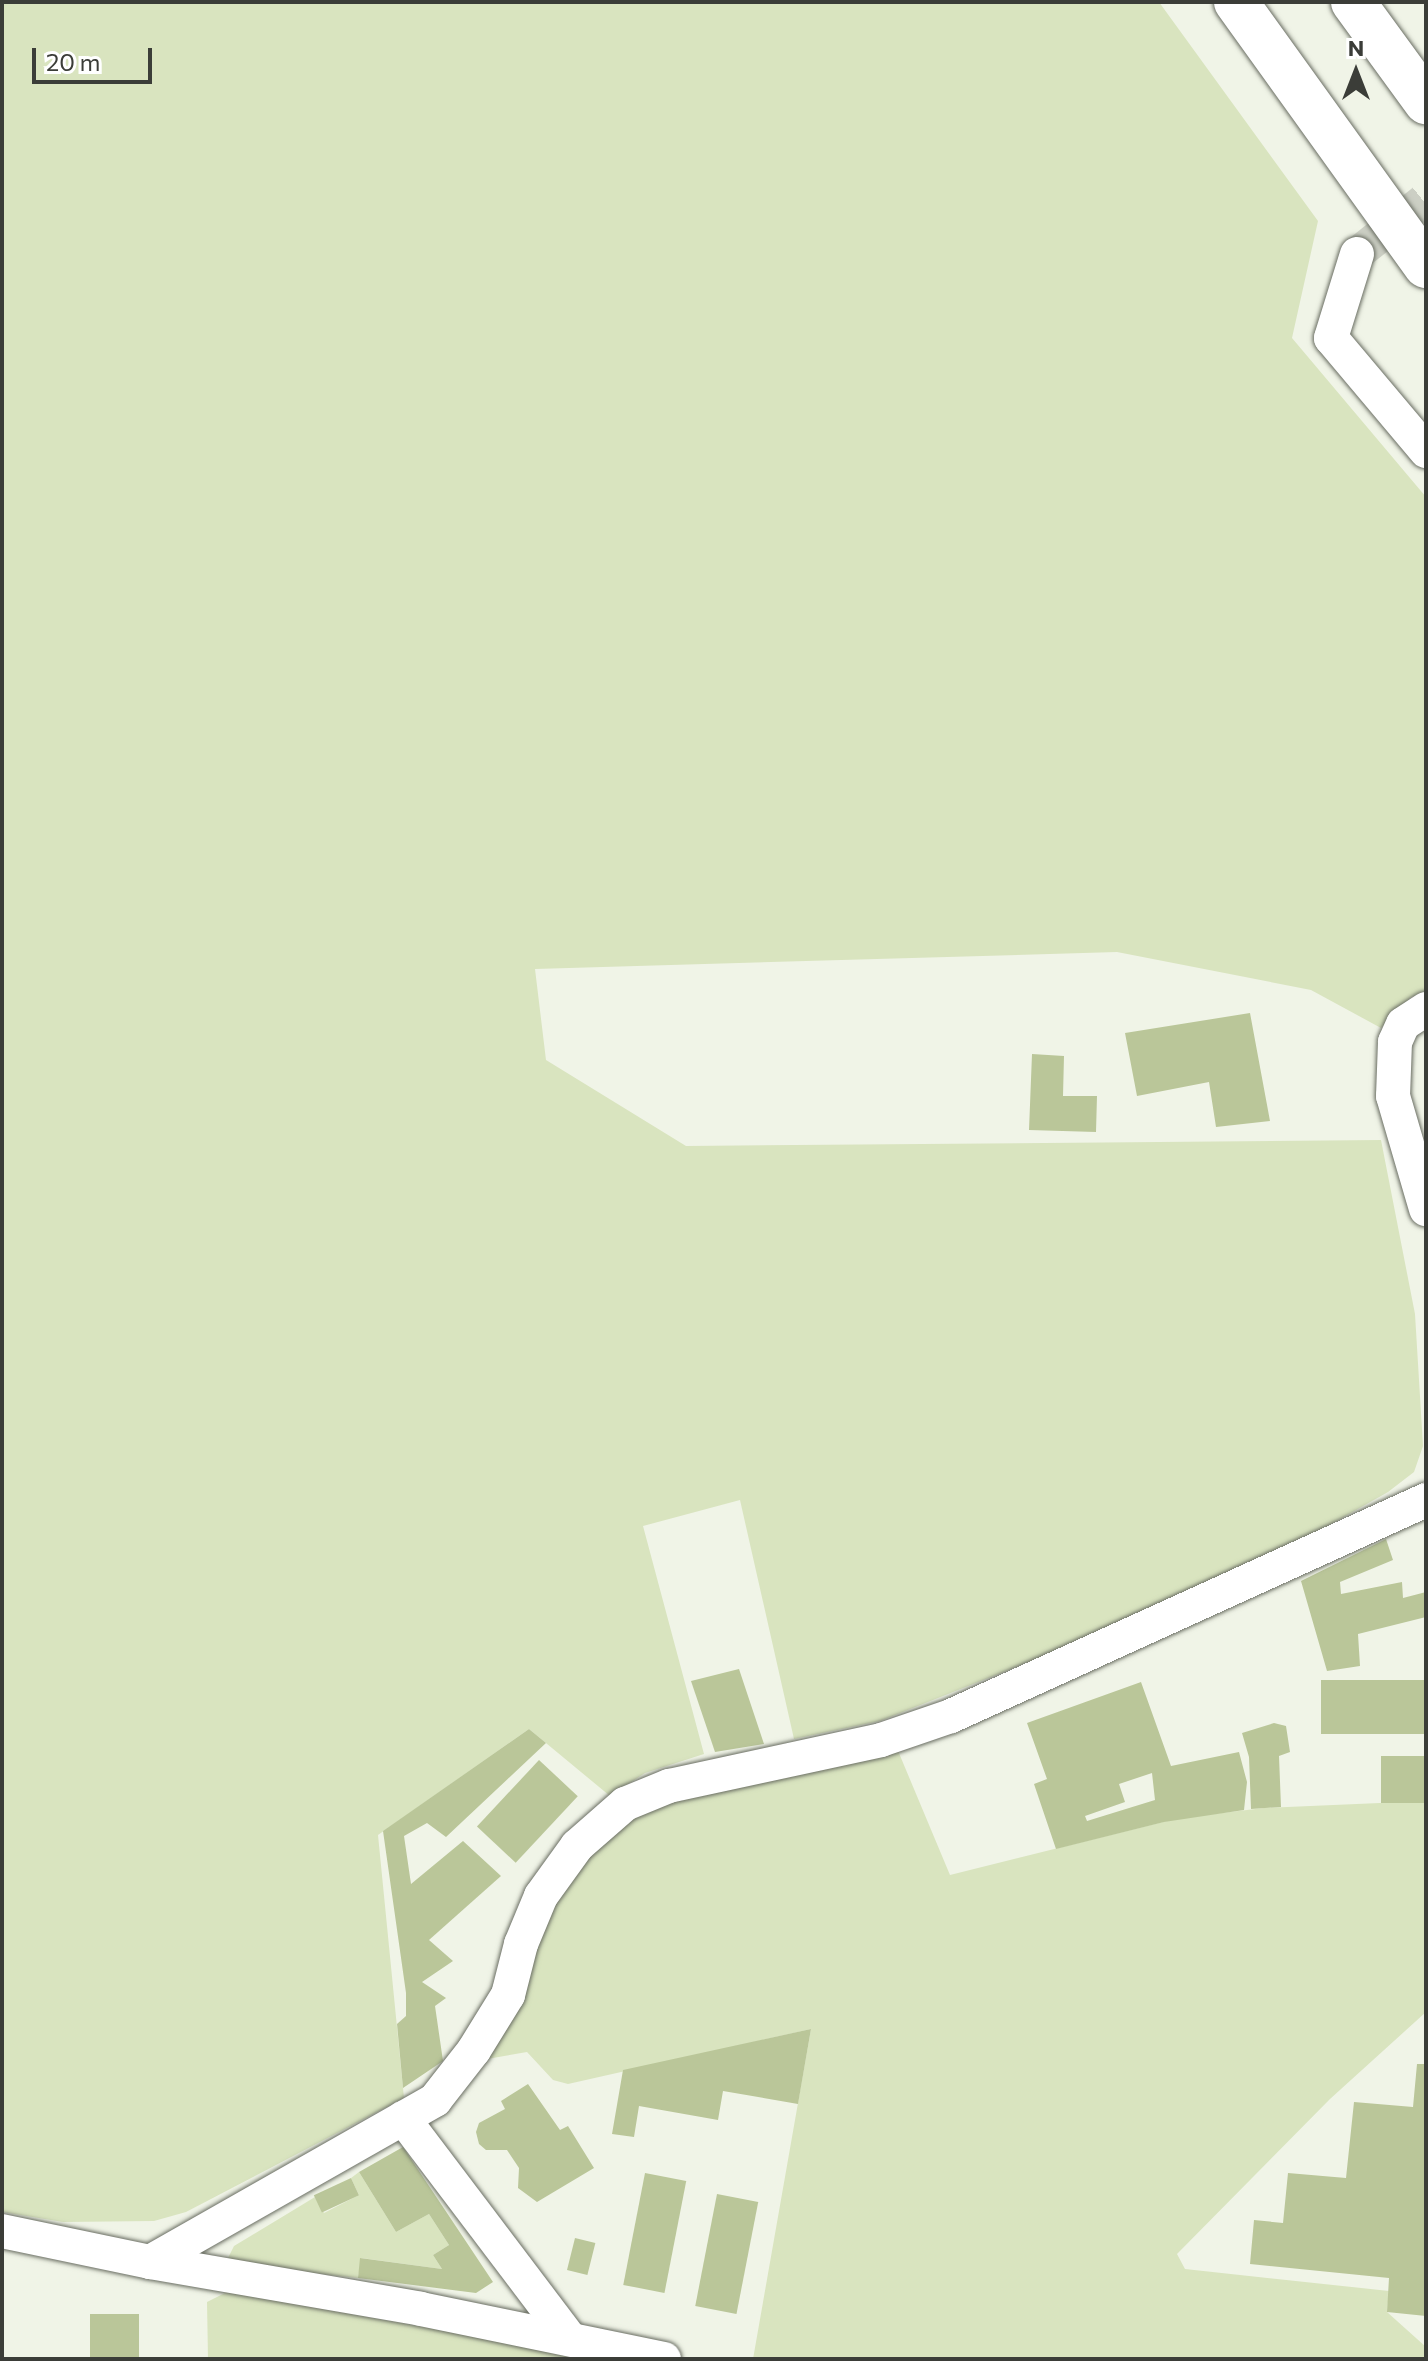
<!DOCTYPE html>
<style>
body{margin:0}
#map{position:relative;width:1428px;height:2361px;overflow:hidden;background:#f0f4e7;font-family:Commissioner,sans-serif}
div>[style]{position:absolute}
.green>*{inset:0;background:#d9e4bf}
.building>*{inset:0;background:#bac699;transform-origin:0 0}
.minor-tunnel>*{height:34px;margin-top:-17px;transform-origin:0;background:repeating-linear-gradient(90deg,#cccfc4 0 34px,transparent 0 51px)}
.roads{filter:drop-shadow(0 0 2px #696d62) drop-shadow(0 0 2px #696d62)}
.minor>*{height:34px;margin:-17px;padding:0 17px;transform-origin:17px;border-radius:17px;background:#fff}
.motorway>*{height:44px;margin:-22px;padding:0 22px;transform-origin:22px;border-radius:22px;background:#fff}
span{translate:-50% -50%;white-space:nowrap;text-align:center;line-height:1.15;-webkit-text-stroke:8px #fff;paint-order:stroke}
.frame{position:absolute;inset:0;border:4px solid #3b3d38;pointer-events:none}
.north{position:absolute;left:1316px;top:32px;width:80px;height:80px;-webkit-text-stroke:6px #fff;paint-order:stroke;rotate:0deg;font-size:22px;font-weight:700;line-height:32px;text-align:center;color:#3b3d38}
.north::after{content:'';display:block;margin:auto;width:28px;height:36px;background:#3b3d38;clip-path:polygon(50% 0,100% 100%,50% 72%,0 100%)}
.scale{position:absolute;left:32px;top:48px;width:120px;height:36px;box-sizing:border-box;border:4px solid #3b3d38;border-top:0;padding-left:10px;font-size:24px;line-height:28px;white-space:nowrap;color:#3b3d38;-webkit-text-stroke:6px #fff;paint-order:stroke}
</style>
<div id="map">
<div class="green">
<i style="clip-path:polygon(2px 2px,1159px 2px,1318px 221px,1292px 338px,1426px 497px,1426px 993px,1411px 997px,1381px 1028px,1311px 990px,1117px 952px,535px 969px,546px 1060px,686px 1146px,1381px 1140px,1415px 1314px,1423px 1446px,1414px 1472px,1388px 1492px,1225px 1584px,880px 1721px,794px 1739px,740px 1500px,643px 1526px,704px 1754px,645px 1773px,610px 1796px,529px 1729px,378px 1835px,404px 2098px,186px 2212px,154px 2221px,63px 2222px,2px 2212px)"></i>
<i style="clip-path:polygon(896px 1746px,950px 1875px,1179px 1818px,1264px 1808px,1426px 1801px,1426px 2012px,1330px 2099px,1177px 2254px,1185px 2269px,1389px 2291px,1387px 2312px,1426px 2347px,1426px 2359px,753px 2359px,811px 2029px,568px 2084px,553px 2080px,527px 2052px,487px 2059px,537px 1938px,575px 1866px,633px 1815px,671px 1799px)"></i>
<i style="clip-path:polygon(359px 2172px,396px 2232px,429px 2214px,449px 2245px,433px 2255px,442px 2269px,361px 2258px,358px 2278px,242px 2266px,228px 2258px,234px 2246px,315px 2197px,324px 2213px,359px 2195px,351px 2178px)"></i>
<i style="clip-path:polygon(227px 2292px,557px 2351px,593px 2359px,208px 2359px,207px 2302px)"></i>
</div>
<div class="building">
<i style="clip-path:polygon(1250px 1013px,1270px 1121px,1216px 1127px,1209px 1082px,1137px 1096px,1125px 1033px)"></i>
<i style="clip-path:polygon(1032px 1054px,1064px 1056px,1063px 1096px,1097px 1096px,1096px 1132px,1029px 1130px)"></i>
<i style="clip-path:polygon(1386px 1539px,1393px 1560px,1340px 1582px,1341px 1594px,1402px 1582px,1403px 1598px,1426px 1592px,1426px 1617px,1358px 1634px,1360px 1666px,1327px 1671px,1301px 1581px)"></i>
<i style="clip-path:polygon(739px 1669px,764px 1744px,715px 1752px,691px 1681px)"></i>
<i style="left:1426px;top:1680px;width:54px;height:105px;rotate:90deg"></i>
<i style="clip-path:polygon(evenodd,1141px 1682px,1171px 1766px,1239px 1752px,1247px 1782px,1244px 1810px,1164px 1822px,1056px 1849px,1034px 1784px,1047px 1779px,1027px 1723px,1141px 1682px,1152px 1773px,1155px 1800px,1087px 1821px,1085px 1816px,1125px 1802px,1119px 1784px,1152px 1773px)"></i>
<i style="clip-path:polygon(1274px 1723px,1286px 1726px,1290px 1752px,1279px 1756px,1281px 1807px,1251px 1809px,1249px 1757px,1242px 1733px)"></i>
<i style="clip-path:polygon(529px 1729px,546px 1743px,446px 1837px,427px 1823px,404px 1836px,411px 1884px,463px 1841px,501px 1876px,429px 1940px,453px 1961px,422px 1982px,446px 1998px,435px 2006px,443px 2061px,403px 2088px,397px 2024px,406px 2016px,406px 1993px,383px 1831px)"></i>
<i style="left:1381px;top:1756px;width:45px;height:47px"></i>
<i style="left:539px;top:1760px;width:53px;height:91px;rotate:43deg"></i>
<i style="clip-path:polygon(811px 2029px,798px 2104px,723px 2091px,718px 2120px,639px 2106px,634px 2137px,612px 2134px,623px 2070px)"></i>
<i style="clip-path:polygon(1417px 2064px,1426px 2064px,1426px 2316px,1387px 2312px,1389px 2278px,1250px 2264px,1254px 2220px,1283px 2223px,1288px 2173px,1346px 2178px,1354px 2102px,1413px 2107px)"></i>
<i style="clip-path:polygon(528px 2084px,560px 2130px,568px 2126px,594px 2168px,537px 2202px,518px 2188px,519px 2168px,507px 2150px,486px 2150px,479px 2144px,476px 2132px,479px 2123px,505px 2109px,501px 2101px)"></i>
<i style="clip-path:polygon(403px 2147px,493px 2282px,476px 2293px,358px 2278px,360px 2258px,442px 2269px,433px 2255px,449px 2245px,429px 2214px,396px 2232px,359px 2172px)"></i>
<i style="left:645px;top:2173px;width:42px;height:114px;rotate:11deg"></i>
<i style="left:351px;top:2178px;width:19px;height:41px;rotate:65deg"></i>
<i style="left:717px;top:2194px;width:42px;height:114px;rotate:11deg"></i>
<i style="left:575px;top:2238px;width:21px;height:33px;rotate:14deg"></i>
<i style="left:90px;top:2314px;width:49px;height:45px"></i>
</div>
<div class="minor-tunnel">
<i style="left:1357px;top:254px;width:88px;rotate:-38.6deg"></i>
</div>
<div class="roads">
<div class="minor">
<i style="left:1357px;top:254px;width:88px;rotate:107.2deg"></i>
<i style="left:1331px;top:338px;width:148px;rotate:49.9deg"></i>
<i style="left:1426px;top:1009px;width:27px;rotate:147deg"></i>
<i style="left:1403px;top:1024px;width:20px;rotate:114deg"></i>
<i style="left:1395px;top:1042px;width:54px;rotate:92.1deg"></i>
<i style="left:1393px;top:1096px;width:118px;rotate:73.7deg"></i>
<i style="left:403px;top:2118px;width:277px;rotate:52.9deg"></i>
<i style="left:2px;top:2231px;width:151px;rotate:11.8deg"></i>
<i style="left:150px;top:2262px;width:275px;rotate:9.8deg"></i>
<i style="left:421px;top:2309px;width:248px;rotate:11.6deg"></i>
<i style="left:150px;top:2262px;width:328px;rotate:-29.6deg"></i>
<i style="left:435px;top:2100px;width:63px;rotate:-52deg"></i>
<i style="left:474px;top:2050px;width:65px;rotate:-58.3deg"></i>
<i style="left:508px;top:1995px;width:53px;rotate:-75.7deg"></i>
<i style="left:521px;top:1944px;width:52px;rotate:-67.4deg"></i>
<i style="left:541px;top:1896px;width:62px;rotate:-54.2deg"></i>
<i style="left:577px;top:1846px;width:64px;rotate:-41.2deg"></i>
<i style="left:625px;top:1804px;width:48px;rotate:-22.2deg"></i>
<i style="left:669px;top:1786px;width:217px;rotate:-12.2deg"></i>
<i style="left:881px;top:1740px;width:74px;rotate:-18.9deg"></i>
<i style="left:951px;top:1716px;width:522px;rotate:-24.45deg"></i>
</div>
<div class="motorway">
<i style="left:1236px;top:2px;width:325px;rotate:54.3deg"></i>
<i style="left:1353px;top:2px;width:124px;rotate:53.9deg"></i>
</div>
</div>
<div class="frame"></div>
<div class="north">N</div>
<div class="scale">20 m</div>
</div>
